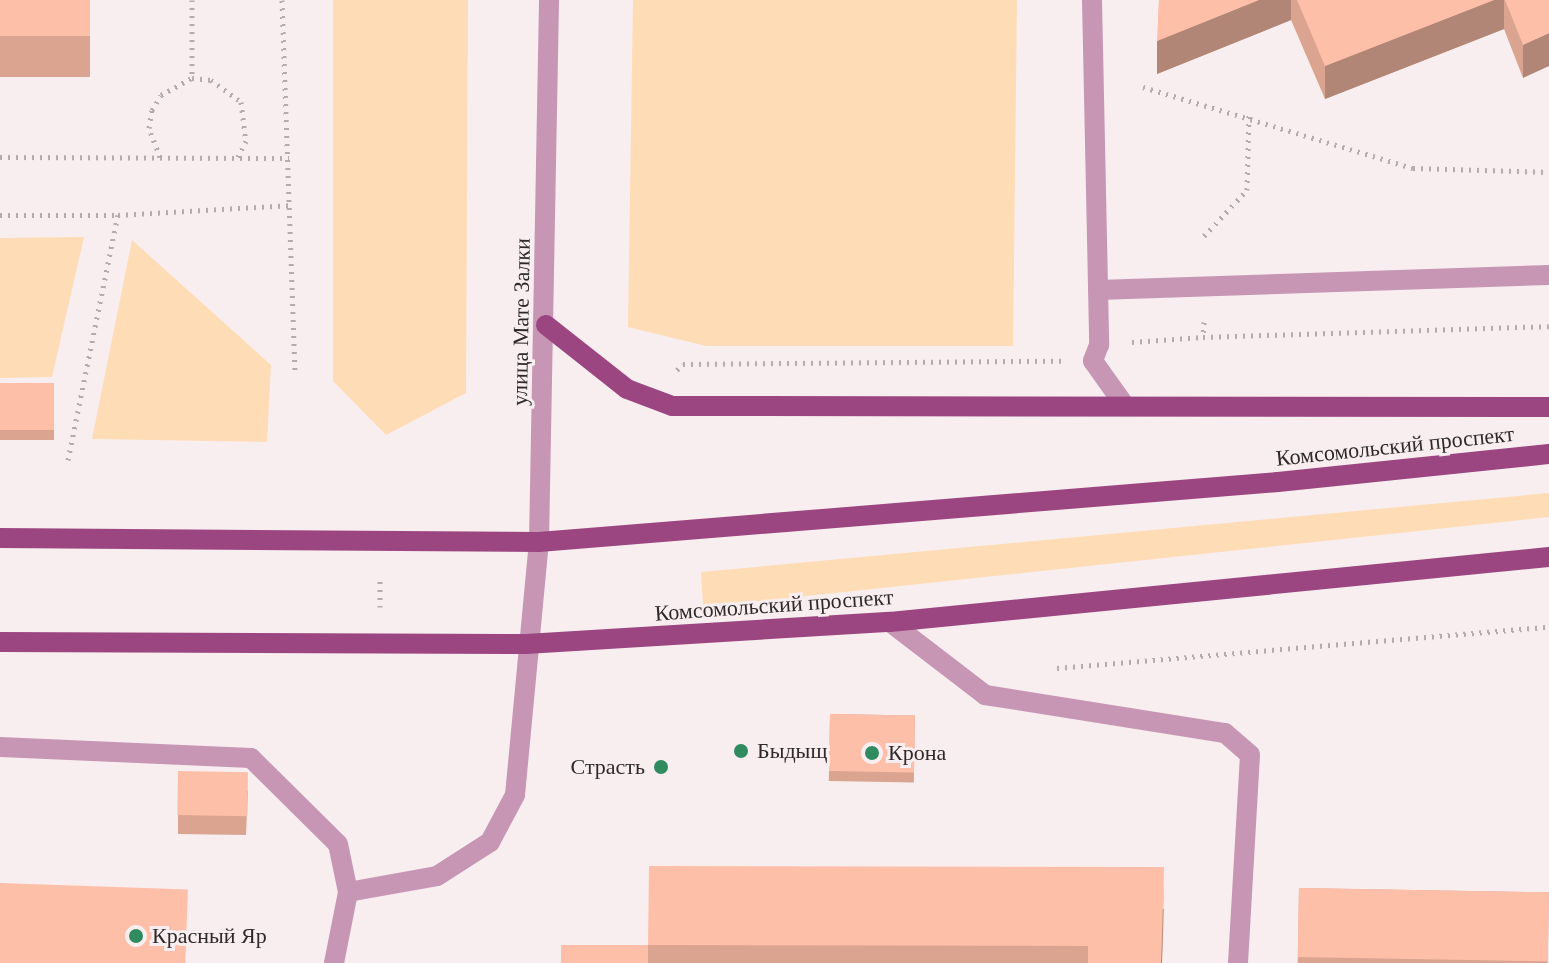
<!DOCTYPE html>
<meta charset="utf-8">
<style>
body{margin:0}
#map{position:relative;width:1549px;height:963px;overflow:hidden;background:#f8eeef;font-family:"Times New Roman",serif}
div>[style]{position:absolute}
.green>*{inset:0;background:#fedcb6}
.path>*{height:5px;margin-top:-2.5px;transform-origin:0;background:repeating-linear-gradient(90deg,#b3abac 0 2px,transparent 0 8px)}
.minor>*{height:20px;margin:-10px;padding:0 10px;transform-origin:10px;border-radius:10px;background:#c796b5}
.major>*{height:20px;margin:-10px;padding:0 10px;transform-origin:10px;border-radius:10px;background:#9c4681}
.wall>*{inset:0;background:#daa491;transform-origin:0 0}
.shaded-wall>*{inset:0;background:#b28676}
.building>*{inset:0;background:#febfa9;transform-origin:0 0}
.dots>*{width:22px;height:22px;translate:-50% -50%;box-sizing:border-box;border:4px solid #f8eeef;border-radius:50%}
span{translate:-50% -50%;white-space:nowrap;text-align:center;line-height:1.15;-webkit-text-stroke:6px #f8eeef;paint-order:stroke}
.street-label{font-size:22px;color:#2e2a2b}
.poi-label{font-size:22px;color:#2e2a2b}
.left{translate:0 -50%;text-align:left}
.right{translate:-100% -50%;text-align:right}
</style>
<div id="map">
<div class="green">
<i style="clip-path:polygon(333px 0,468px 0,466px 393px,386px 435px,333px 381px)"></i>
<i style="clip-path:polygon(633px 0,1017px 0,1013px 346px,706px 346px,628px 327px)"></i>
<i style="clip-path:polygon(84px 237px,52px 377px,0 378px,0 238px)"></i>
<i style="clip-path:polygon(132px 240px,271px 365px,267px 442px,92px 439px)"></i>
<i style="clip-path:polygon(1549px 493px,1549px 517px,703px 607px,701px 572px)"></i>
</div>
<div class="path">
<i style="left:192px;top:0;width:78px;rotate:90deg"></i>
<i style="left:282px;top:0;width:375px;rotate:88deg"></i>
<i style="left:1143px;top:87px;width:282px;rotate:16.7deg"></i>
<i style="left:1413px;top:168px;width:136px;rotate:1.7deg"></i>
<i style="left:0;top:157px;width:289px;rotate:0.2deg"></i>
<i style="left:160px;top:157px;width:31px;rotate:-111deg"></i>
<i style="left:149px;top:128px;width:18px;rotate:-81deg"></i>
<i style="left:152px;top:110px;width:17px;rotate:-59deg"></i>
<i style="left:161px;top:95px;width:35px;rotate:-29deg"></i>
<i style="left:192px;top:78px;width:19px;rotate:6deg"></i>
<i style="left:211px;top:80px;width:37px;rotate:36deg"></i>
<i style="left:241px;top:102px;width:39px;rotate:83deg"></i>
<i style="left:246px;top:141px;width:18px;rotate:117deg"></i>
<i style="left:0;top:215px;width:118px"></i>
<i style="left:118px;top:215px;width:171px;rotate:-3.3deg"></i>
<i style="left:1204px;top:236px;width:63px;rotate:-46.9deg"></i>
<i style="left:1247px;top:190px;width:76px;rotate:-88.5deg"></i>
<i style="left:1204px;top:322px;width:15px;rotate:94deg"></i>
<i style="left:1203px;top:337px;width:346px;rotate:-1.8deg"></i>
<i style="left:1132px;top:342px;width:71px;rotate:-4deg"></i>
<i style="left:677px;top:370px;width:8px;rotate:-45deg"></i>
<i style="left:683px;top:364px;width:378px;rotate:-0.5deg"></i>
<i style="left:68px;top:460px;width:250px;rotate:-78.5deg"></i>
<i style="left:380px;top:607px;width:31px;rotate:-90deg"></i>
<i style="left:1057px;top:668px;width:494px;rotate:-4.8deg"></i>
</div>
<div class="minor">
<i style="left:1092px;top:0;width:345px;rotate:88.8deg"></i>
<i style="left:1099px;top:345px;width:17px;rotate:111deg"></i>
<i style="left:1093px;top:361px;width:52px;rotate:54.5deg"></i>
<i style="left:1098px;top:290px;width:451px;rotate:-1.9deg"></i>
<i style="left:890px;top:622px;width:120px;rotate:37.5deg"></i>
<i style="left:985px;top:695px;width:243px;rotate:9deg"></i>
<i style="left:1225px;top:733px;width:33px;rotate:41deg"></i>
<i style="left:1250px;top:755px;width:208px;rotate:93.3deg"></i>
<i style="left:0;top:747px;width:251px;rotate:2.5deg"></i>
<i style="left:251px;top:758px;width:122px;rotate:44.7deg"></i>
<i style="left:338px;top:844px;width:49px;rotate:78.2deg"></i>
<i style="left:334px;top:963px;width:72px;rotate:-78.8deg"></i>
<i style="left:348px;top:892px;width:90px;rotate:-10.2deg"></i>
<i style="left:437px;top:876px;width:63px;rotate:-32.7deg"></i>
<i style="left:490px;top:842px;width:53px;rotate:-62deg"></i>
<i style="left:515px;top:795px;width:254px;rotate:-84.6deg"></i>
<i style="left:539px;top:542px;width:542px;rotate:-88.94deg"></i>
</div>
<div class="major">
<i style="left:546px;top:325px;width:103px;rotate:38.3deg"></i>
<i style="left:627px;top:389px;width:48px;rotate:20.7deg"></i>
<i style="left:672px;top:406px;width:877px;rotate:0.07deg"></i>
<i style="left:0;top:538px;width:539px;rotate:0.43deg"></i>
<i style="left:539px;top:542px;width:741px;rotate:-4.64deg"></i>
<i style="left:1278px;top:482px;width:272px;rotate:-5.9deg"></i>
<i style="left:0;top:642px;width:526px;rotate:0.22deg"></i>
<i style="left:526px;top:644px;width:365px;rotate:-3.5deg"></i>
<i style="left:890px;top:622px;width:662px;rotate:-5.63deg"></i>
</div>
<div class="wall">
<i style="left:0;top:0;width:90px;height:77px"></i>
<i style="clip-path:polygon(1159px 0,1549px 0,1523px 78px,1504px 29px,1325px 99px,1291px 20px,1157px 74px)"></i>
<i style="left:54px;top:383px;width:57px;height:54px;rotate:90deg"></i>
<i style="left:830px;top:714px;width:85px;height:67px;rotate:1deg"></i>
<i style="clip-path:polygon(178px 771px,248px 791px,246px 835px,178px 834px)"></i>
<i style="left:1299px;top:888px;width:250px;height:75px;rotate:1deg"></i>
<i style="clip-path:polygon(1164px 909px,1162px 963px,560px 963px,648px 945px)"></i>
</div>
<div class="shaded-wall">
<i style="clip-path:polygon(1259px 0,1291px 0,1291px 20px,1157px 74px,1157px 41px)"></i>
<i style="clip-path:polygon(1494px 0,1504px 0,1504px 29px,1325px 99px,1325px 66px)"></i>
<i style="clip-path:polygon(1549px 33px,1549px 66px,1523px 78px,1523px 45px)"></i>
<i style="clip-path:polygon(1164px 867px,1162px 963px,1161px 963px)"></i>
</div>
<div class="building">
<i style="left:0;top:0;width:90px;height:36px"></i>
<i style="clip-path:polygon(1159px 0,1259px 0,1157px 41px)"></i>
<i style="clip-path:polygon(1297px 0,1494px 0,1325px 66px)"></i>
<i style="clip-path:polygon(1505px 0,1549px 0,1549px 33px,1523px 45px)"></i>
<i style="left:54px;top:383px;width:47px;height:54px;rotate:90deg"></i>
<i style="left:830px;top:714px;width:85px;height:57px;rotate:1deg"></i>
<i style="left:178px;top:771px;width:70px;height:44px;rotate:1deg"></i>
<i style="clip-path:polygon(649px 866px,1164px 867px,1161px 963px,1088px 963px,1088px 946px,648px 945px)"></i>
<i style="left:0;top:883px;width:188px;height:80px;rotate:2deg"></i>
<i style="left:1299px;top:888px;width:250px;height:69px;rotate:1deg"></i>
<i style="left:561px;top:945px;width:87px;height:18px"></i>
</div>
<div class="dots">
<i style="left:741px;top:751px;background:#318b60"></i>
<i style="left:872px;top:753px;background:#318b60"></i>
<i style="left:661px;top:767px;background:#318b60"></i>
<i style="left:136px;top:936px;background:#318b60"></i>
</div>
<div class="street-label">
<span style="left:521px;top:322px;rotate:-89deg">улица Мате Залки</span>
<span style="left:1395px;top:446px;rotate:-6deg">Комсомольский проспект</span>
<span style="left:774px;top:605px;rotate:-4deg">Комсомольский проспект</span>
</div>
<div class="poi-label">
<span class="left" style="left:757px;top:751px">Быдыщ</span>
<span class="left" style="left:888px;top:753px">Крона</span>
<span class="right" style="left:645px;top:767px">Страсть</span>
<span class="left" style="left:152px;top:936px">Красный Яр</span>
</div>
</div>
